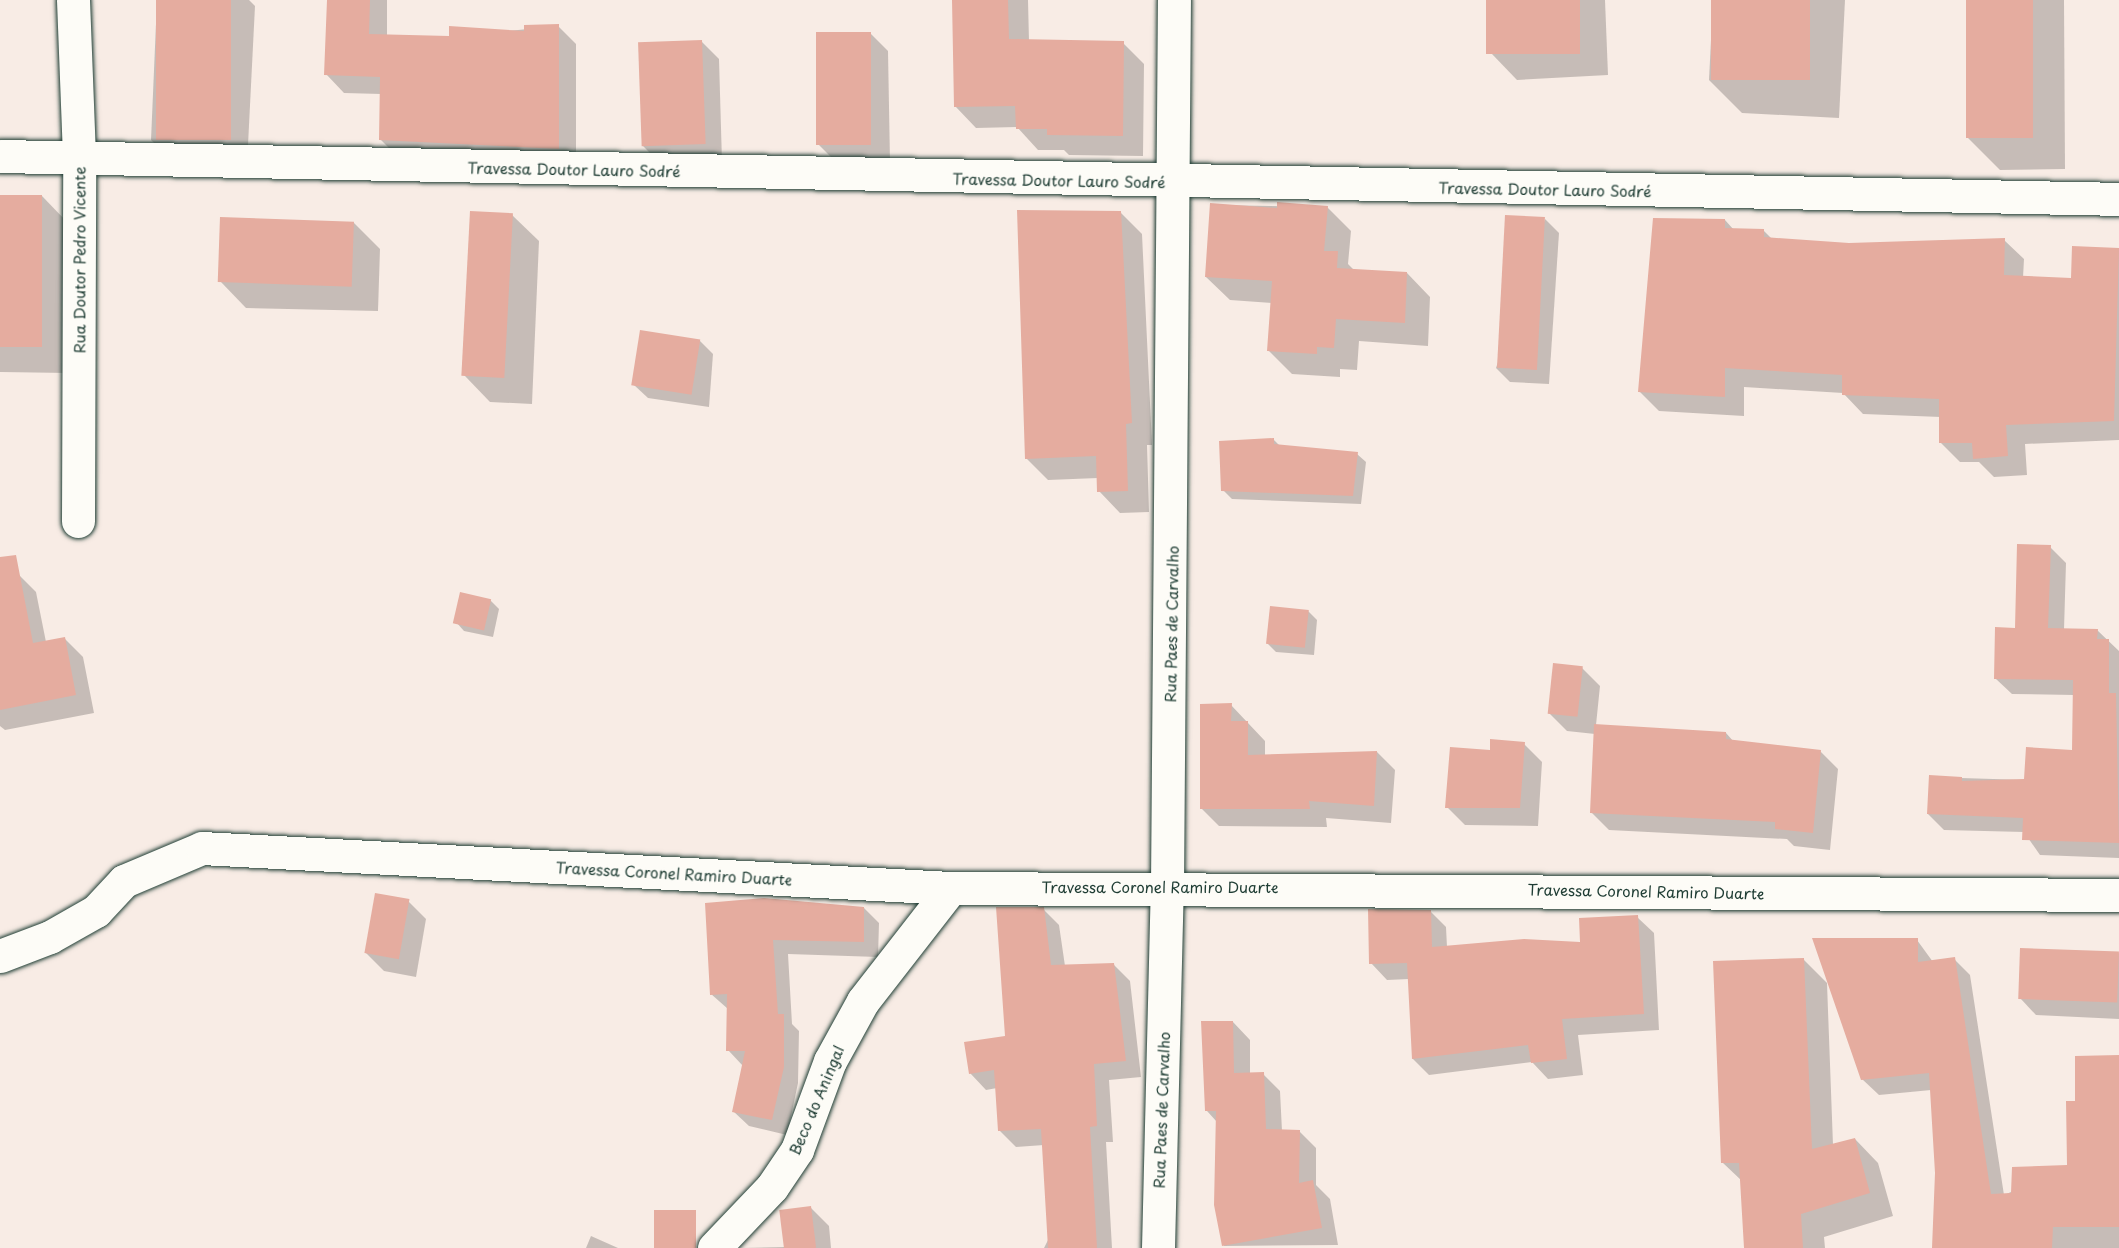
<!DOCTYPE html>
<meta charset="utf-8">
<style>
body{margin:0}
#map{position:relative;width:2119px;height:1248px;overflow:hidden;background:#f8ece5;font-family:"Playpen Sans",sans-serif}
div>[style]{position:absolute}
.shadow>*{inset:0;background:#0003}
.building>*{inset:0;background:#e5ac9f;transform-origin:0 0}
.roads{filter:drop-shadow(0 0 2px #1f3d34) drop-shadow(0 0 2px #1f3d34)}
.minor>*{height:33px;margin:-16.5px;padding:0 16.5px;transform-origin:16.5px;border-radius:16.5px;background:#fdfcf7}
.tertiary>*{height:33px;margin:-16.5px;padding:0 16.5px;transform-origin:16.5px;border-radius:16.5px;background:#fdfcf7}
span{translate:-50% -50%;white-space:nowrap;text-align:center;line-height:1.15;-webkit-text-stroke:4.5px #fdfcf7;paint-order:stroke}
.street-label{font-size:15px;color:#1f3d34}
</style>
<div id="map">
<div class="shadow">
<i style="clip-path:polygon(157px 0,249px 0,255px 6px,247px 165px,175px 163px,151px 140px)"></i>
<i style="clip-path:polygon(328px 0,387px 0,387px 36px,450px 37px,558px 26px,576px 44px,576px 166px,398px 157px,380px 139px,381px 94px,344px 93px,326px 74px)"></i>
<i style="clip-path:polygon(954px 0,1028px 0,1029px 41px,1123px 43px,1144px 64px,1143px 156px,1069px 155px,1064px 150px,1038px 150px,1017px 127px,976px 128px,955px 106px)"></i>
<i style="clip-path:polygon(1488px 0,1605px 0,1608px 75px,1517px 80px,1491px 53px)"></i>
<i style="clip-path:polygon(1713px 0,1845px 0,1839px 118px,1742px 113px,1709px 80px)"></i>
<i style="clip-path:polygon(1967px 0,2064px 0,2065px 169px,2000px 170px,1968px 138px)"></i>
<i style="clip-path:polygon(870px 33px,888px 51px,890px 162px,837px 163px,819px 145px)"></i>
<i style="clip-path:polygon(701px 41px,719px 59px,722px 162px,660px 163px,642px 145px)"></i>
<i style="clip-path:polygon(0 196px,42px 196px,68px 223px,68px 373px,0 372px)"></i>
<i style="clip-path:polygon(1211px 205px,1327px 207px,1351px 231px,1348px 264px,1355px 271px,1407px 273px,1430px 297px,1428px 346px,1359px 341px,1357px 370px,1340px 369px,1340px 377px,1292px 374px,1268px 350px,1272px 303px,1230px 300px,1206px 277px)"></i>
<i style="clip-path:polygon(1120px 212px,1142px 234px,1152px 445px,1147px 445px,1149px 512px,1120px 513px,1099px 491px,1098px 478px,1048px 480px,1026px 458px)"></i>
<i style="clip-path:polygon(512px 215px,539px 241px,532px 404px,490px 402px,464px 375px)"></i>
<i style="clip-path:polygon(1545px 219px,1559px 233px,1549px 384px,1510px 382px,1496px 368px)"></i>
<i style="clip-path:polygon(1725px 220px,1734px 230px,1764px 231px,1772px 239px,1849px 244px,2004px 240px,2024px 259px,2023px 278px,2073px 279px,2074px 247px,2119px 249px,2119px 440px,2025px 444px,2027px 475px,1994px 477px,1979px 462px,1960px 462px,1940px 442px,1941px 417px,1863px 414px,1843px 393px,1744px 387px,1744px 416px,1659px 411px,1640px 392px)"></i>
<i style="clip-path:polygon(353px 222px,380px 249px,378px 311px,246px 308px,220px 281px)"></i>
<i style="clip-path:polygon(699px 340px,713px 354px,709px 407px,648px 398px,634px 385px)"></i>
<i style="clip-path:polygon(1273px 439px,1280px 446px,1357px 454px,1366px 462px,1361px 504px,1232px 499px,1223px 490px)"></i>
<i style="clip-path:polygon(2050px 547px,2066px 563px,2064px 630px,2097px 630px,2119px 651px,2119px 858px,2040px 855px,2024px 832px,1944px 830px,1928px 814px,1961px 778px,2026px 780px,2073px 751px,2074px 695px,2012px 694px,1996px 679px)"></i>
<i style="clip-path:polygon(18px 574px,36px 592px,46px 642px,65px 639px,83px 657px,94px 713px,5px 730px,0 726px,0 578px)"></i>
<i style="clip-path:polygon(490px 600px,499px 609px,493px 637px,464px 631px,456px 622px)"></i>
<i style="clip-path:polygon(1308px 611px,1317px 620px,1314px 655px,1276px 652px,1267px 643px)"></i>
<i style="clip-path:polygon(1582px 668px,1600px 686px,1596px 725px,1726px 733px,1734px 742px,1820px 751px,1838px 769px,1830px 850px,1794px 846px,1787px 839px,1609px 830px,1591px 812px,1595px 734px,1567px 731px,1549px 713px)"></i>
<i style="clip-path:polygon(1231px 705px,1265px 741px,1265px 756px,1377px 752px,1395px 770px,1391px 823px,1326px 818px,1327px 827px,1219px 826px,1201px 808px)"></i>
<i style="clip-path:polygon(1524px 744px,1542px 762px,1538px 826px,1465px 825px,1447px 807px)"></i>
<i style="clip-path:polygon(764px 899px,864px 908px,879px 923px,878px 957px,788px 954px,792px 1024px,799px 1031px,798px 1083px,787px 1135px,749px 1126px,733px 1111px,743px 1066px,728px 1050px,728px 1009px,711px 994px)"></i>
<i style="clip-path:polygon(408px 901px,426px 919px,416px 977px,384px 971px,366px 953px)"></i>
<i style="clip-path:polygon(1043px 909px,1059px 925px,1065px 966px,1114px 965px,1130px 981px,1141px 1077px,1109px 1080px,1113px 1142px,1106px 1142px,1112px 1248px,1044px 1248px,1049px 1238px,1044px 1145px,1016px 1147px,999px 1130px,997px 1088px,986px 1090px,970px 1073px,1007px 1037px)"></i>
<i style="clip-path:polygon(1430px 911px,1446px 927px,1447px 947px,1582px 943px,1637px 917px,1654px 933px,1659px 1030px,1578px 1035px,1583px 1075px,1548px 1079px,1532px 1062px,1429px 1075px,1413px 1059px,1409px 979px,1387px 980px,1371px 963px)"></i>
<i style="clip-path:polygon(1917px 940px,1933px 962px,1954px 959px,1970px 975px,2004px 1195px,2069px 1167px,2077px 1103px,2119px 1058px,2119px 1248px,1934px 1248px,1937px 1173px,1931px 1090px,1879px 1095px,1862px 1079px)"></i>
<i style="clip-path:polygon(2119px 953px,2119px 1019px,2036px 1015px,2020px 998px)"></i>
<i style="clip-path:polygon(1803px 959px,1827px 983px,1833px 1145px,1855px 1139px,1878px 1163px,1893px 1216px,1824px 1237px,1825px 1248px,1745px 1248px,1742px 1181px,1723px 1163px)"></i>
<i style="clip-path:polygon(1233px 1022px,1250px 1040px,1250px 1074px,1263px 1074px,1280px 1091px,1282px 1131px,1299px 1131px,1316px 1148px,1316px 1185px,1330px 1199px,1338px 1245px,1224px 1246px,1216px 1205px,1217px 1122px,1207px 1111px)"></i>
<i style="clip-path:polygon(811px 1208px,829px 1226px,831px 1248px,742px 1248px,785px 1247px)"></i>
<i style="clip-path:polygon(591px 1236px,618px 1248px,586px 1248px)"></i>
</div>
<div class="building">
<i style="left:156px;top:0;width:75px;height:140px"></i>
<i style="clip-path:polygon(327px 0,370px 0,369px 34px,449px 36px,449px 26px,524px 31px,524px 25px,559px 24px,559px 149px,379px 140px,380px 77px,324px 75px)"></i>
<i style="clip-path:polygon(952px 0,1008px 0,1009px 39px,1124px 41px,1123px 136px,1047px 135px,1047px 129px,1016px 129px,1015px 106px,954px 107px)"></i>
<i style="left:1486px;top:0;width:94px;height:54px"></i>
<i style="left:1711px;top:0;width:99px;height:80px"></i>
<i style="left:1966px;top:0;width:67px;height:138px"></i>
<i style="left:816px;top:32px;width:55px;height:113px"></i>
<i style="left:702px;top:40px;width:104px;height:64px;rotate:88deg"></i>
<i style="left:0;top:195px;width:42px;height:152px"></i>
<i style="clip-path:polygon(1277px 202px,1328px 206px,1324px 251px,1338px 251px,1337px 268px,1407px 272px,1405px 323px,1336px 319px,1334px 348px,1317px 347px,1317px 354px,1267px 351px,1272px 281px,1205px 277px,1210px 203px,1277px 208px)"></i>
<i style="clip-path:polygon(1017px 210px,1121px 211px,1132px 423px,1126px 424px,1128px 491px,1097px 492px,1096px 456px,1025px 459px)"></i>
<i style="left:470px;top:211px;width:43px;height:165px;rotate:3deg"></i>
<i style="left:1505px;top:215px;width:40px;height:153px;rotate:3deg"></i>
<i style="left:220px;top:217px;width:134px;height:65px;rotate:2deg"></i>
<i style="clip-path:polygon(1653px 218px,1725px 219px,1725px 228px,1764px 229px,1764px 237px,1849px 243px,2005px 238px,2004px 275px,2071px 278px,2072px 246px,2119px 248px,2114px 421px,2006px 425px,2008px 456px,1973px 459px,1972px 443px,1939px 443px,1939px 399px,1842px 395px,1842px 375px,1725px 368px,1725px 397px,1638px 392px)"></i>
<i style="left:640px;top:330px;width:61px;height:56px;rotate:9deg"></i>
<i style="clip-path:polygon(1274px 438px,1274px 444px,1358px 452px,1353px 496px,1221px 491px,1219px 441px)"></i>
<i style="clip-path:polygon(2017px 544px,2051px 545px,2048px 628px,2098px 629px,2097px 639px,2109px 639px,2109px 693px,2116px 693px,2119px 843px,2022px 840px,2023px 818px,1927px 814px,1929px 775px,1962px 777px,1962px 781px,2024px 779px,2026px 747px,2072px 750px,2073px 680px,1994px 679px,1995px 627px,2015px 628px)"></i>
<i style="clip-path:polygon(16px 555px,33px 643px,65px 637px,76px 695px,0 710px,0 557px)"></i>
<i style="left:460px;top:592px;width:32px;height:32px;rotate:13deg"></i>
<i style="left:1270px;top:606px;width:39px;height:38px;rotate:6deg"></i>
<i style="left:1553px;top:663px;width:30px;height:51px;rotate:6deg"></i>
<i style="clip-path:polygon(1232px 703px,1231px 721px,1248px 721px,1248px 755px,1377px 751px,1374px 806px,1309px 801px,1310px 809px,1200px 809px,1200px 704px)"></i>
<i style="clip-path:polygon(1594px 724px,1726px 732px,1726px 739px,1821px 750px,1813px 833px,1775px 829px,1775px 822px,1590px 813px)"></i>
<i style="clip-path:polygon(1490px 739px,1525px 742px,1520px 808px,1445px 808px,1450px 747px,1490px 750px)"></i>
<i style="left:375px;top:893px;width:35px;height:61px;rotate:10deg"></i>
<i style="clip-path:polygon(764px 898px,864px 907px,864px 942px,773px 940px,778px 1014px,784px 1014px,784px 1067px,772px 1120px,732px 1112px,745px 1051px,726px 1051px,727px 994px,710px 995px,705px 903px)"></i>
<i style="clip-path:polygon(996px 907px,1044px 907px,1051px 965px,1114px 963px,1126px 1061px,1094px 1064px,1097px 1126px,1090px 1127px,1097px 1248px,1048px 1248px,1041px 1129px,998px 1131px,994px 1070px,969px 1074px,964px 1042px,1005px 1036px)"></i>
<i style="clip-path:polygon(1368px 909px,1431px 910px,1432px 947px,1524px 939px,1580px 942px,1579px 918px,1638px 915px,1644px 1014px,1562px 1019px,1567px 1059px,1531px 1063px,1528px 1045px,1412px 1059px,1407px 963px,1369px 964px)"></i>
<i style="clip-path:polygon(1812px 938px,1918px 938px,1918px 962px,1955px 957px,1991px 1194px,2011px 1193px,2012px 1167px,2067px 1165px,2066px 1101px,2075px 1101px,2075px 1056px,2119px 1055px,2119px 1227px,2053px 1227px,2052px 1248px,1932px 1248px,1935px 1173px,1929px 1073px,1861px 1080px)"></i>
<i style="left:2020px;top:948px;width:99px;height:51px;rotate:2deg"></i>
<i style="clip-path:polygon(1804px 958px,1812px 1149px,1855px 1138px,1870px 1193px,1801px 1214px,1803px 1248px,1744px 1248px,1739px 1163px,1721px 1163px,1713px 961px)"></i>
<i style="clip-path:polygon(1201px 1021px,1233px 1021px,1234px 1073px,1264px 1072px,1266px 1129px,1300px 1130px,1299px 1183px,1313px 1180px,1322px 1228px,1222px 1246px,1214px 1205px,1216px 1111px,1205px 1111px)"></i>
<i style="left:811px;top:1206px;width:42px;height:32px;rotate:83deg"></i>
<i style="left:654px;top:1210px;width:42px;height:38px"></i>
</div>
<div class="roads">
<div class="minor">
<i style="left:78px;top:521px;width:364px;rotate:-89.8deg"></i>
<i style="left:0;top:956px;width:53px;rotate:-20.8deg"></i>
<i style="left:50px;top:937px;width:53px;rotate:-29.5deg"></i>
<i style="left:96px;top:911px;width:41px;rotate:-47deg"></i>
<i style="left:124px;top:881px;width:85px;rotate:-22.9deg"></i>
<i style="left:202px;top:848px;width:750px;rotate:3.06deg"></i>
<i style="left:951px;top:888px;width:1168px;rotate:0.34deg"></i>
<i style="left:714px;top:1248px;width:84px;rotate:-46.4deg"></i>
<i style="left:772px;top:1187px;width:45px;rotate:-56deg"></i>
<i style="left:797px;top:1150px;width:95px;rotate:-69.7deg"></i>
<i style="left:830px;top:1061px;width:68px;rotate:-61.2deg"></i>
<i style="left:863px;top:1001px;width:143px;rotate:-52.1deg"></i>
<i style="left:1158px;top:1248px;width:362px;rotate:-88.6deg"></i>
<i style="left:1167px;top:886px;width:886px;rotate:-89.55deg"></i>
</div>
<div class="tertiary">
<i style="left:73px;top:0;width:157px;rotate:87.8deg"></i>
<i style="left:0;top:156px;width:2119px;rotate:1.16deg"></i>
</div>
</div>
<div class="street-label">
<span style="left:574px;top:169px;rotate:1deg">Travessa Doutor Lauro Sodré</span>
<span style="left:1059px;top:180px;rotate:1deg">Travessa Doutor Lauro Sodré</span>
<span style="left:1545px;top:189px;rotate:1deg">Travessa Doutor Lauro Sodré</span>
<span style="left:79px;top:260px;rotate:-90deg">Rua Doutor Pedro Vicente</span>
<span style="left:1171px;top:624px;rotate:-89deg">Rua Paes de Carvalho</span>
<span style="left:674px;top:873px;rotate:3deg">Travessa Coronel Ramiro Duarte</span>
<span style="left:1160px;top:887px">Travessa Coronel Ramiro Duarte</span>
<span style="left:1646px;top:891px;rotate:1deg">Travessa Coronel Ramiro Duarte</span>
<span style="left:816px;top:1100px;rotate:-67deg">Beco do Aningal</span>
<span style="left:1161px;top:1110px;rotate:-88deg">Rua Paes de Carvalho</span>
</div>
</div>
